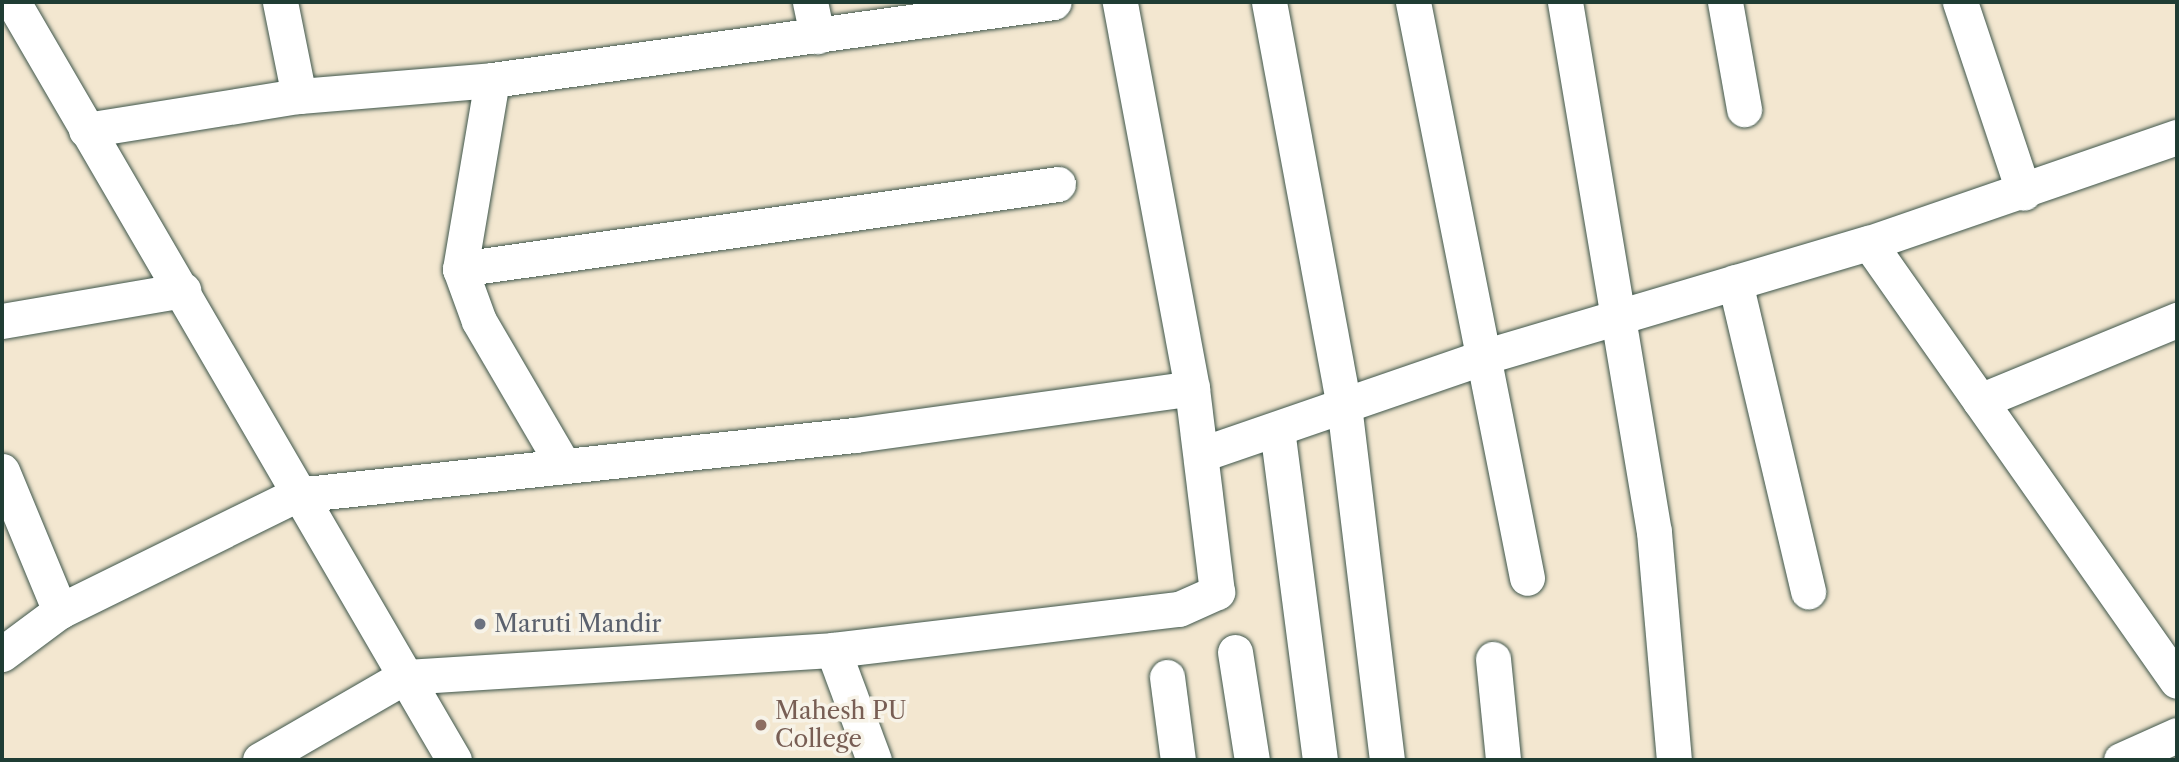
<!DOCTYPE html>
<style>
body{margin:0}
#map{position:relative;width:2179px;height:762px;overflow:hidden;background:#f3e7d0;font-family:"Libre Caslon Text",serif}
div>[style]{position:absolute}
.roads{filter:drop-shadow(0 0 2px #3f564b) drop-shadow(0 0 2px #3f564b)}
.minor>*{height:35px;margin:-17.5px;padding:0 17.5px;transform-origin:17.5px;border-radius:17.5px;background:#fff}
.dots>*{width:19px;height:19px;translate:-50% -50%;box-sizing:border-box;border:4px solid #f7f3e8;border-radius:50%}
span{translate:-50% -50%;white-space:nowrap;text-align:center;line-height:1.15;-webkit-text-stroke:7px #f7f3e8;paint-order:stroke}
.worship-label{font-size:24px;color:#5b616d}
.left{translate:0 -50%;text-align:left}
.education-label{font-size:24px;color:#785e54}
.frame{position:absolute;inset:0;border:4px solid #1f3d34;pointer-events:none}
</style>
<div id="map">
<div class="roads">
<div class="minor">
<i style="left:13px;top:2px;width:877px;rotate:59.81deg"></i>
<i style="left:280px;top:2px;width:96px;rotate:78.6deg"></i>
<i style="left:810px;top:2px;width:35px;rotate:78deg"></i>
<i style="left:1269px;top:2px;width:410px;rotate:79.5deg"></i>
<i style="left:1344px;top:405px;width:358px;rotate:83.1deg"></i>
<i style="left:1413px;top:2px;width:587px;rotate:78.8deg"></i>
<i style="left:1565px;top:2px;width:537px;rotate:80.47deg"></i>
<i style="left:1654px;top:532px;width:229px;rotate:85deg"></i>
<i style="left:1725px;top:2px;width:109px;rotate:79.9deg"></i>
<i style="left:1960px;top:2px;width:201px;rotate:71.5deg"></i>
<i style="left:492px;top:80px;width:192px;rotate:99.6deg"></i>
<i style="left:460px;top:269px;width:55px;rotate:69.9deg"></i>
<i style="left:479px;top:321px;width:164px;rotate:59.7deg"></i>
<i style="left:86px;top:130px;width:216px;rotate:-9.1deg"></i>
<i style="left:299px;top:96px;width:194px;rotate:-4.7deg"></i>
<i style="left:492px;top:80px;width:567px;rotate:-7.9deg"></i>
<i style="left:1869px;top:243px;width:535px;rotate:54.89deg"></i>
<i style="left:460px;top:269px;width:604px;rotate:-8.09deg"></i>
<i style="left:1735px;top:282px;width:318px;rotate:76.7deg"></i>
<i style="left:2px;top:321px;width:184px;rotate:-9.7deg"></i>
<i style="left:1980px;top:401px;width:213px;rotate:-22.4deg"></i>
<i style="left:1277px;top:429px;width:334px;rotate:82.6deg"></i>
<i style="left:1202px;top:454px;width:297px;rotate:-19deg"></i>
<i style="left:1483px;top:357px;width:402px;rotate:-16.5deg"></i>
<i style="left:1869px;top:243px;width:326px;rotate:-19deg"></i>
<i style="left:2px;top:471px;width:152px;rotate:67.5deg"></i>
<i style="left:833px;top:650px;width:117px;rotate:69.6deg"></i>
<i style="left:1235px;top:652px;width:109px;rotate:81.1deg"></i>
<i style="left:2px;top:654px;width:72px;rotate:-36.6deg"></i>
<i style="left:60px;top:611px;width:263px;rotate:-26.2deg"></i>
<i style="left:296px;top:495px;width:562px;rotate:-6.13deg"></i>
<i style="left:855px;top:435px;width:340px;rotate:-7.9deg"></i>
<i style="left:1493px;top:659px;width:101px;rotate:84.3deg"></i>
<i style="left:1167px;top:677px;width:84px;rotate:82.5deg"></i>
<i style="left:260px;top:760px;width:166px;rotate:-30deg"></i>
<i style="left:404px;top:677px;width:430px;rotate:-3.6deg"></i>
<i style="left:833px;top:650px;width:348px;rotate:-6.8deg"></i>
<i style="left:1179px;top:609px;width:42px;rotate:-24.1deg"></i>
<i style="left:1217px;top:592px;width:206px;rotate:-97deg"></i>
<i style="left:1192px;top:388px;width:393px;rotate:-100.6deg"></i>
<i style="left:2121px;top:760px;width:61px;rotate:-24.1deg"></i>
</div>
</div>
<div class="dots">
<i style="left:480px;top:624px;background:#6b7280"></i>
<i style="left:761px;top:725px;background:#8d6e63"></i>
</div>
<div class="worship-label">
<span class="left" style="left:494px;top:624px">Maruti Mandir</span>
</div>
<div class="education-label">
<span class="left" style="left:775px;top:725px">Mahesh PU<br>College</span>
</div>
<div class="frame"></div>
</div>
